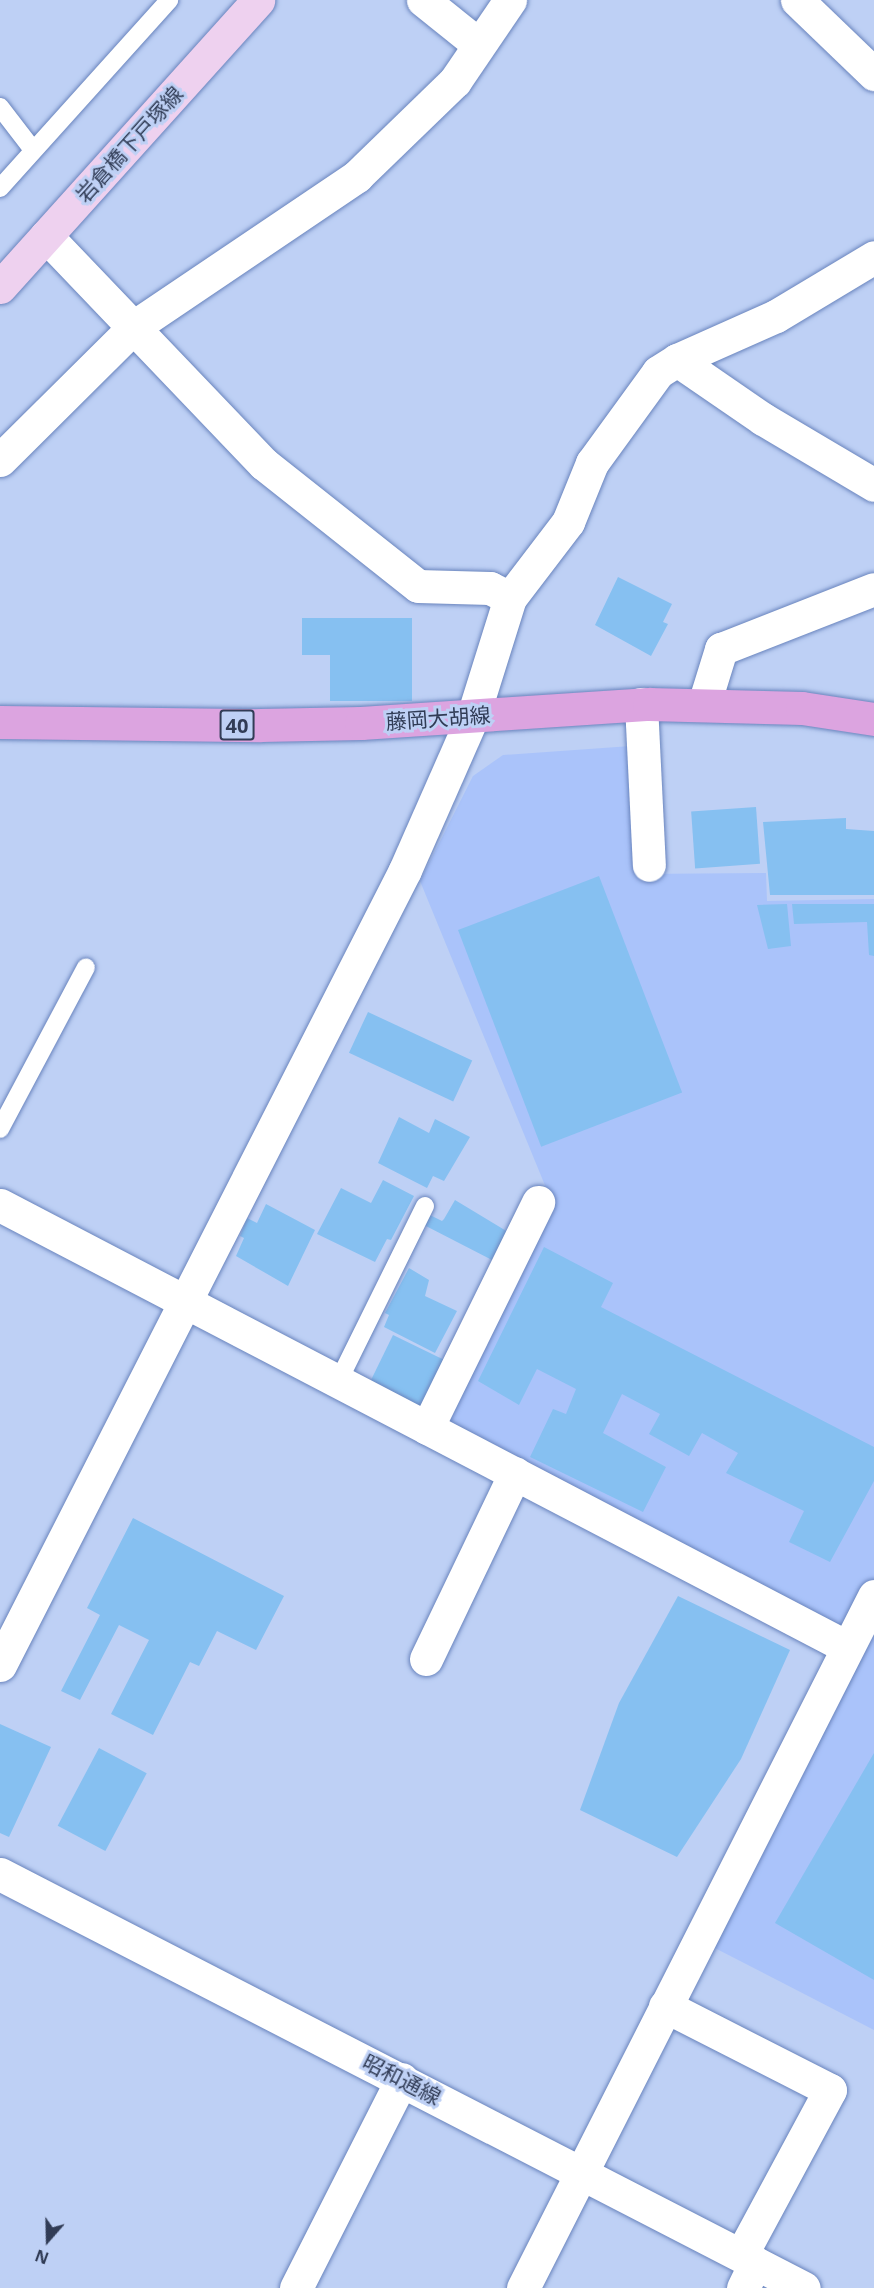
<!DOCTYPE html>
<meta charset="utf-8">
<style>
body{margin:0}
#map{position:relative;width:874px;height:2288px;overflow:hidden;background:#bed0f5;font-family:"Open Sans","Noto Sans JP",sans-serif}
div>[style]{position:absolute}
.built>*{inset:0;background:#aac3fa}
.building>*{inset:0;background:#86c0f1;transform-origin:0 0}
.roads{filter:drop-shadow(0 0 2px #6984bd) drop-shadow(0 0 2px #6984bd)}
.lane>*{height:18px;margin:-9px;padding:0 9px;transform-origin:9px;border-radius:9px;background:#fff}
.street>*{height:33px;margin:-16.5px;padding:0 16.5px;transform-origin:16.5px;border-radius:16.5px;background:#fff}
.secondary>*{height:33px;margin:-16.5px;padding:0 16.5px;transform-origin:16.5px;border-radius:16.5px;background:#eed1ef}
.primary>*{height:33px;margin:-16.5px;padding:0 16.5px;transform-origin:16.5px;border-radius:16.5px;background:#dca4e0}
span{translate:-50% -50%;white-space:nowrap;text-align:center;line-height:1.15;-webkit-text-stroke:6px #bed0f5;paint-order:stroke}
.shield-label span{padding:2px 4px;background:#bed0f5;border:2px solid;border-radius:4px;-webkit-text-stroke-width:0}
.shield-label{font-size:20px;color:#313c56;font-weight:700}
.street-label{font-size:21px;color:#313c56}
.north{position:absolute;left:18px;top:2210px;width:60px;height:60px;-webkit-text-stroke:4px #bed0f5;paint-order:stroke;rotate:200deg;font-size:16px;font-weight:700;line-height:24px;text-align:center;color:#313c56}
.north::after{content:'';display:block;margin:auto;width:21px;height:27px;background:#313c56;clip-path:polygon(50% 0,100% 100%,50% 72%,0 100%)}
</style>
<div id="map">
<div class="built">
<i style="clip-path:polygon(631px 746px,636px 874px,766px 873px,767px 901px,874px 899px,874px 1581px,845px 1635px,436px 1423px,551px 1200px,420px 881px,473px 776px,503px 755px)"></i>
<i style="clip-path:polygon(874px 1622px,874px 2030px,707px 1944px)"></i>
</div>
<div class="building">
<i style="clip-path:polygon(618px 577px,672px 604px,663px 622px,668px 624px,651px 656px,595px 625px)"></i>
<i style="clip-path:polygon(302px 618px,412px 618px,412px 701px,330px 701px,330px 655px,302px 655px)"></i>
<i style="left:756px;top:807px;width:57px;height:65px;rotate:86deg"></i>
<i style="clip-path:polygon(846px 818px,846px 829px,874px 831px,874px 895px,770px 895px,763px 822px)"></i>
<i style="left:599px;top:876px;width:232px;height:151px;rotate:69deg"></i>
<i style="clip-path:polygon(787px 904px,791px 946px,768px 949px,757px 905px)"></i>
<i style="clip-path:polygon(792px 904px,874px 904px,874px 956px,869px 955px,867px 922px,794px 924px)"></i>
<i style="left:368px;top:1012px;width:115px;height:45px;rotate:25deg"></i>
<i style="clip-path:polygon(399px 1117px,429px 1133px,435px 1119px,470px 1137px,444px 1181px,433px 1176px,427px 1188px,378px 1163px)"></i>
<i style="clip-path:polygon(383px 1180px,414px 1196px,391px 1240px,387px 1239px,375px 1262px,317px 1234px,341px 1188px,371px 1203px)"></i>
<i style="clip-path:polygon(455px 1200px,508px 1232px,492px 1260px,424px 1225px,430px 1215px,442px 1221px,444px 1219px)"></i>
<i style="clip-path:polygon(266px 1204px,315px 1230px,288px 1286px,236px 1256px,244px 1238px,240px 1236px,247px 1218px,257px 1223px)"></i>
<i style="clip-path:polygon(544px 1247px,613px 1283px,601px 1307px,874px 1447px,874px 1481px,830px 1562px,789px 1542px,804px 1511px,726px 1473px,738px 1453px,702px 1433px,689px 1456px,649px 1434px,660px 1414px,622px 1394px,603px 1433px,666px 1467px,643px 1512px,530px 1457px,553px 1409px,566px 1414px,576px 1389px,537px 1369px,519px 1405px,478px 1381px)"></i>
<i style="clip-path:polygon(409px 1268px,429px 1280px,425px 1296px,457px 1311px,435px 1353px,384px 1327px,389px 1315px,385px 1313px)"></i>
<i style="left:393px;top:1335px;width:60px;height:54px;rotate:26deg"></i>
<i style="clip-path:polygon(133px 1518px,284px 1596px,256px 1650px,217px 1631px,199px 1666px,190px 1662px,153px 1735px,111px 1714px,149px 1640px,119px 1625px,80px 1700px,61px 1691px,100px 1615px,87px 1608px)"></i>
<i style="clip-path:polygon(678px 1596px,790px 1650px,741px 1759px,677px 1857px,580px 1810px,619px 1703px)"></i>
<i style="clip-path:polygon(0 1724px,51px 1747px,9px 1837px,0 1833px)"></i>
<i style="left:99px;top:1748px;width:54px;height:88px;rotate:28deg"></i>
<i style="clip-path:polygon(874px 1753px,874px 1980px,775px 1923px)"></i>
</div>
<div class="roads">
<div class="lane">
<i style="left:0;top:107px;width:54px;rotate:52.5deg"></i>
<i style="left:0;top:188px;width:253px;rotate:-48deg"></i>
<i style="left:0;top:1129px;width:183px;rotate:-62deg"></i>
<i style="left:339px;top:1380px;width:194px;rotate:-63.7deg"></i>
</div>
<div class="street">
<i style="left:423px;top:0;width:70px;rotate:38.7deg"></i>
<i style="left:797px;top:0;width:107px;rotate:43.9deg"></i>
<i style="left:46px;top:236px;width:315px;rotate:46.3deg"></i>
<i style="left:264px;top:464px;width:196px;rotate:38.4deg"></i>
<i style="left:418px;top:586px;width:72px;rotate:1.6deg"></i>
<i style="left:490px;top:588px;width:22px;rotate:27deg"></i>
<i style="left:677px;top:360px;width:104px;rotate:34.5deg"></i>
<i style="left:763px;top:419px;width:129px;rotate:30.7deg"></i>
<i style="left:0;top:460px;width:190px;rotate:-44.8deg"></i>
<i style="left:135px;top:326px;width:268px;rotate:-34deg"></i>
<i style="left:357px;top:176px;width:136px;rotate:-44.1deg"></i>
<i style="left:455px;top:81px;width:98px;rotate:-55.8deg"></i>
<i style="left:641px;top:704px;width:161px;rotate:87.2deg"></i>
<i style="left:704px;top:704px;width:58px;rotate:-72.8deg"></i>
<i style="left:721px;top:649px;width:164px;rotate:-21.4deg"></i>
<i style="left:0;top:1205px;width:955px;rotate:27.56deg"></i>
<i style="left:427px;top:1428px;width:252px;rotate:-63.8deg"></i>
<i style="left:426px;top:1659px;width:206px;rotate:-64.4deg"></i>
<i style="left:0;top:1665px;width:892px;rotate:-63deg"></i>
<i style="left:405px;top:870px;width:168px;rotate:-66.2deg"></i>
<i style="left:473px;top:716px;width:124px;rotate:-72.6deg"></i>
<i style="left:510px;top:598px;width:96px;rotate:-52.7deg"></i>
<i style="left:568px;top:522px;width:64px;rotate:-67.9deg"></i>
<i style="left:592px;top:463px;width:112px;rotate:-54deg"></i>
<i style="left:658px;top:372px;width:22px;rotate:-32deg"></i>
<i style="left:677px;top:360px;width:108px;rotate:-24deg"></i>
<i style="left:776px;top:316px;width:114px;rotate:-31deg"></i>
<i style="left:0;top:1874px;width:904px;rotate:27.25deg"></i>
<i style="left:665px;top:2006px;width:185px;rotate:27deg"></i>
<i style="left:830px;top:2090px;width:187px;rotate:118.3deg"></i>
<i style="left:296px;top:2288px;width:234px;rotate:-63.1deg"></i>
<i style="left:523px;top:2288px;width:776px;rotate:-63.1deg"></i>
<i style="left:743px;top:2288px;width:28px;rotate:-64deg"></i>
</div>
<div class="secondary">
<i style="left:0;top:287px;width:386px;rotate:-48deg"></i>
</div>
<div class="primary">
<i style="left:0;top:722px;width:260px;rotate:0.7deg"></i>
<i style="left:260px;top:725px;width:101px;rotate:-1.1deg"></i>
<i style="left:361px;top:723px;width:289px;rotate:-3.8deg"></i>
<i style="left:649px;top:704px;width:153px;rotate:1.5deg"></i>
<i style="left:802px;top:708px;width:73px;rotate:8.7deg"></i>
</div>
</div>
<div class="shield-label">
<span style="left:237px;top:725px">40</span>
</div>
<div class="street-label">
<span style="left:129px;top:144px;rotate:-48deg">岩倉橋下戸塚線</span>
<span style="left:438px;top:718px;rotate:-4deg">藤岡大胡線</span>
<span style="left:402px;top:2079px;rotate:27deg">昭和通線</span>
</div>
<div class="north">N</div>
</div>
